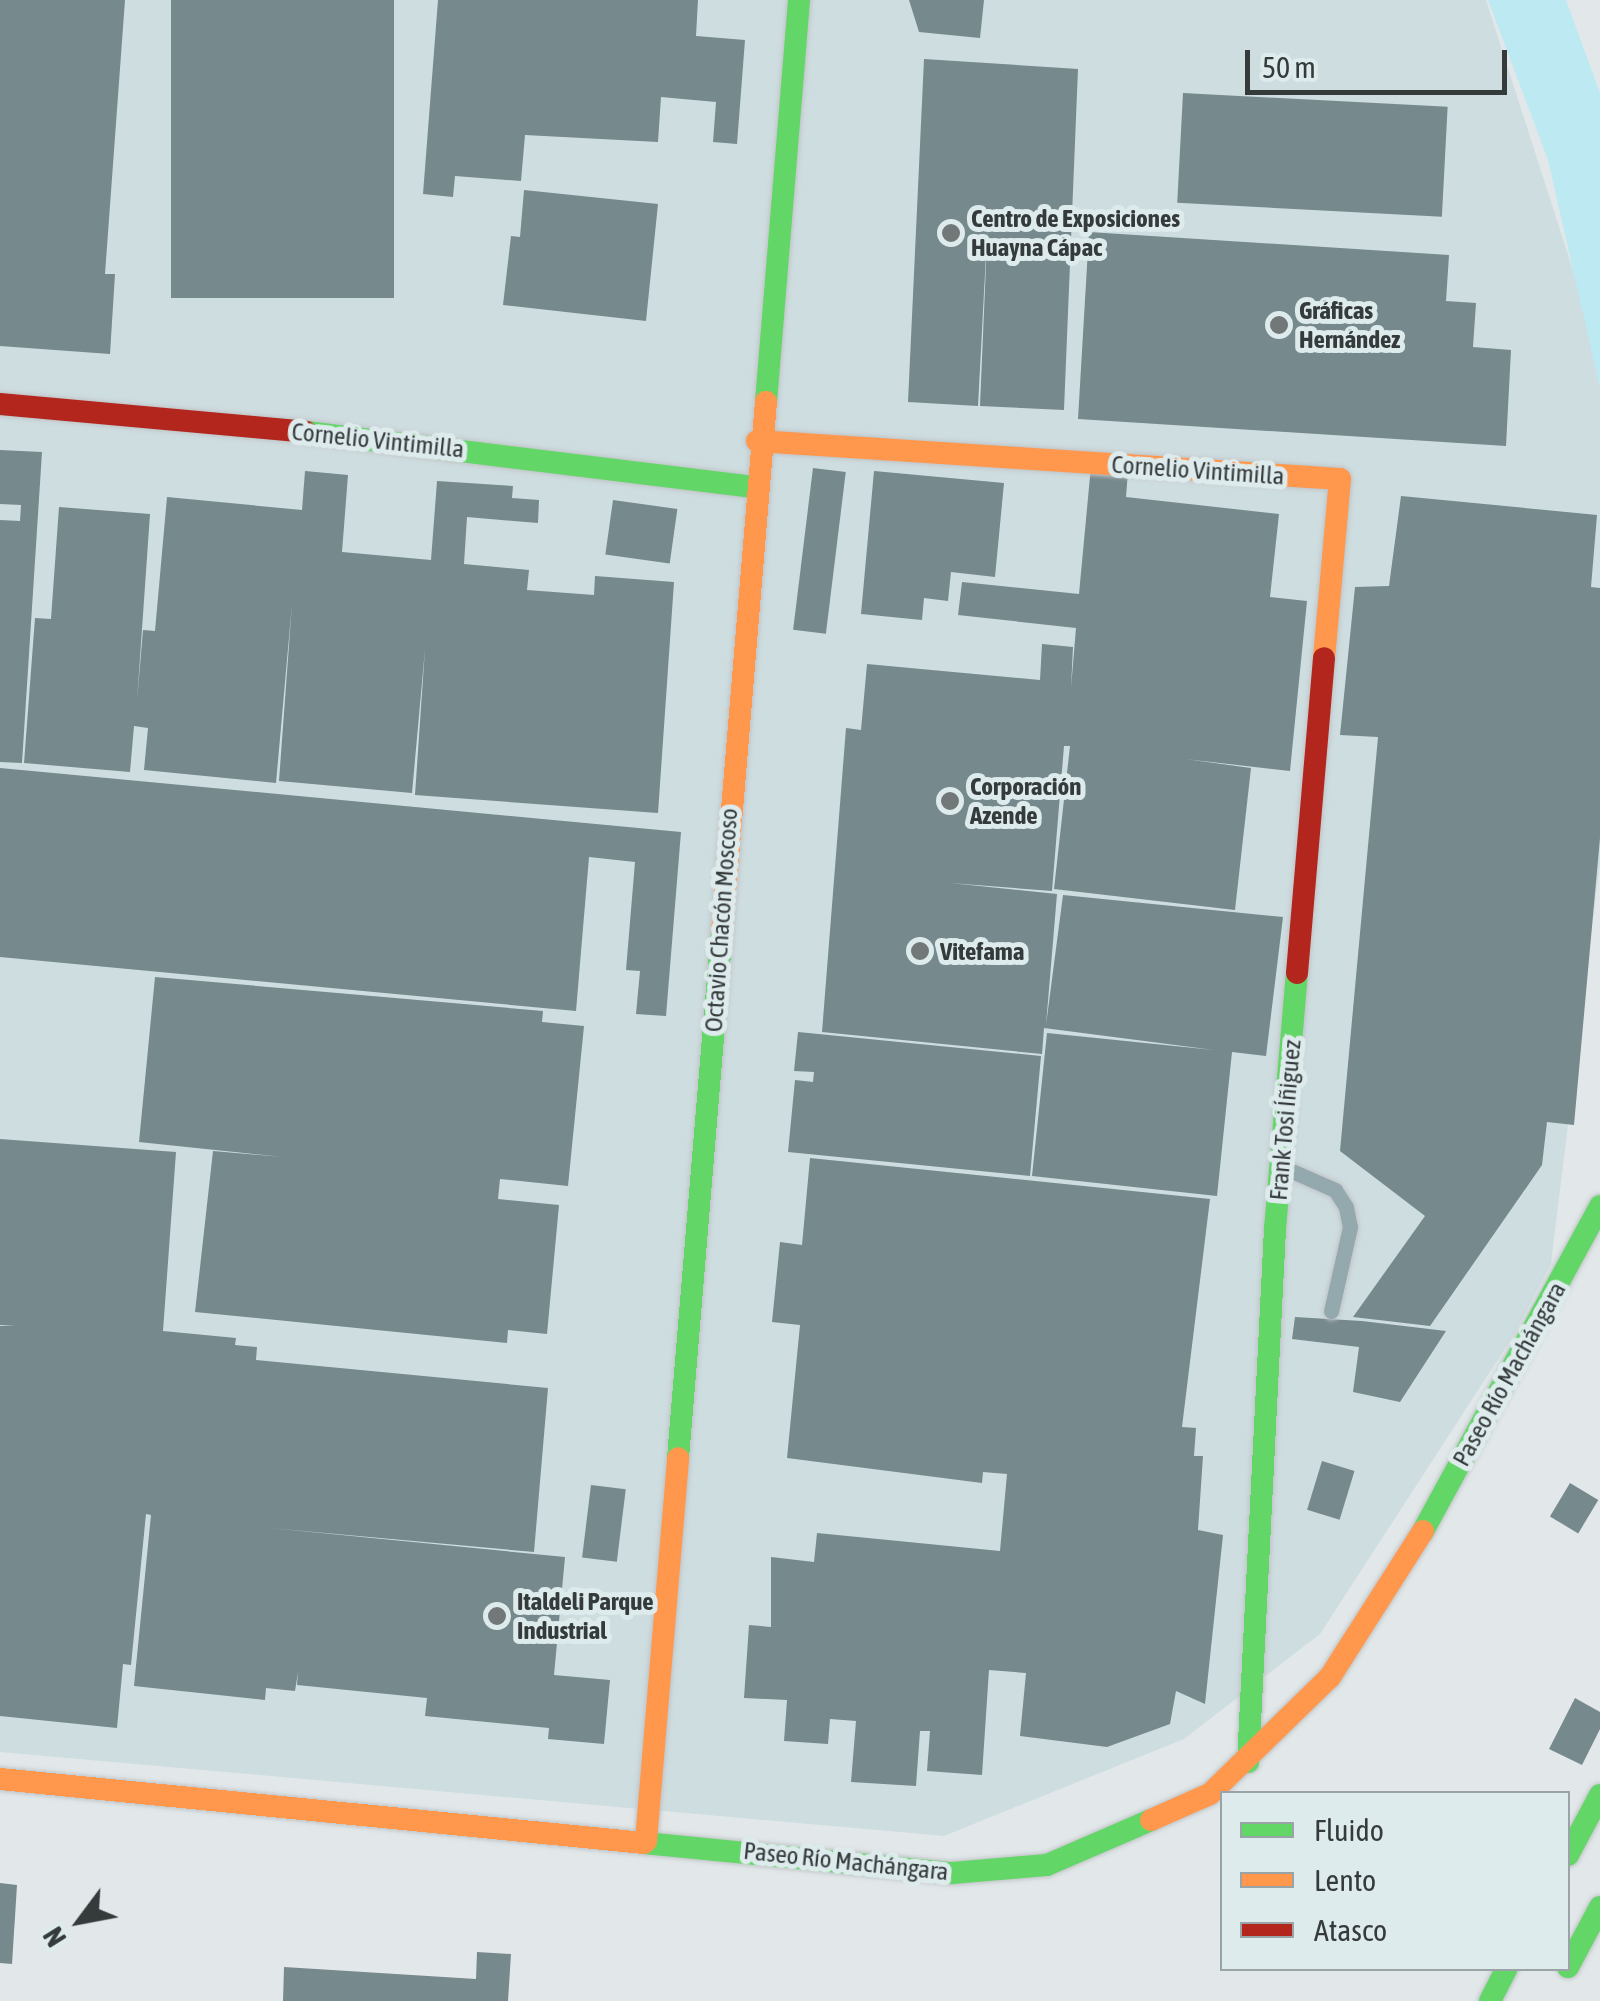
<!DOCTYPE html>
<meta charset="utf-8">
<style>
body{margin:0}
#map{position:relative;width:1600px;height:2001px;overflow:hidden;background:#e2e8ea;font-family:"Asap Condensed",sans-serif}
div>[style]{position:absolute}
.built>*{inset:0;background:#cedde0}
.green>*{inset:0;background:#bce9f2}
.building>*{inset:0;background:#76898c;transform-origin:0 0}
.roads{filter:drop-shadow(0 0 2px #c0c4c6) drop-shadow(0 0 2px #c0c4c6)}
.lane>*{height:15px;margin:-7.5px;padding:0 7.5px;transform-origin:7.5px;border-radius:7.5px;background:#93a9ae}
.fast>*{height:22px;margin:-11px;padding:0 11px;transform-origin:11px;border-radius:11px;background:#63d668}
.slow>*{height:22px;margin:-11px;padding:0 11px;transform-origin:11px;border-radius:11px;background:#ff974d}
.jam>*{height:22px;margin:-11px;padding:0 11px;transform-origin:11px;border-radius:11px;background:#b3261e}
.dots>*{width:28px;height:28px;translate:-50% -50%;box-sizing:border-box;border:5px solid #deebed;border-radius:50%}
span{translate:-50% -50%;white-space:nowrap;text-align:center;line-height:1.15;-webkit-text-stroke:10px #deebed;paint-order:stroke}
.poi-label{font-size:25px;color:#353a3b;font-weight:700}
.left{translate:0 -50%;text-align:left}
.street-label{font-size:25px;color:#353a3b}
.legend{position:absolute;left:1220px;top:1791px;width:350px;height:180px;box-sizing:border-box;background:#deebed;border:2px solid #9aa4a6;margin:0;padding:12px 18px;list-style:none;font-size:30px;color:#353a3b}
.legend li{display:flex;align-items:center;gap:20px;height:50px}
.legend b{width:50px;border:2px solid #9aa4a6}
.north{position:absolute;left:30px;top:1871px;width:100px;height:100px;-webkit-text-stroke:8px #deebed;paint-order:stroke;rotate:238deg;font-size:28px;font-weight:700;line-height:40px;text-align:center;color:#353a3b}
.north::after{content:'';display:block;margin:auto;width:35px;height:45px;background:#353a3b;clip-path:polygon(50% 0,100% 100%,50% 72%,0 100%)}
.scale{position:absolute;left:1245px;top:50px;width:262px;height:45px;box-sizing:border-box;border:5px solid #353a3b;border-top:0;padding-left:12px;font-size:30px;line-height:35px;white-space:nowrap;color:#353a3b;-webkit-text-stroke:8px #deebed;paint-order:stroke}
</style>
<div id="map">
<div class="built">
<i style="clip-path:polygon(0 0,1486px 0,1600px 354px,1600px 863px,1551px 1264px,1512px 1338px,1320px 1634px,1184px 1739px,944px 1836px,0 1752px)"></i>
</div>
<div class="green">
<i style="clip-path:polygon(1488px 0,1566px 0,1600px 93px,1600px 388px,1548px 160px)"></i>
</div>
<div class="building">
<i style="clip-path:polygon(0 0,125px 0,105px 274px,115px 274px,110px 354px,0 346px)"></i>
<i style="left:171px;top:0;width:223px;height:298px"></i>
<i style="clip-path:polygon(438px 0,698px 0,696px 36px,745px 40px,737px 144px,713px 142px,716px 102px,661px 97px,658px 142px,525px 135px,521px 181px,455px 176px,453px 197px,423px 194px)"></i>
<i style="clip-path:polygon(909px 0,984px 0,980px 38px,919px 32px)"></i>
<i style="clip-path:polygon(924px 59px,1078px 69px,1064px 410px,980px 406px,988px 217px,978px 406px,908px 402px)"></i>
<i style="left:1183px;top:93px;width:265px;height:110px;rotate:3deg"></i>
<i style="clip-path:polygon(524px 190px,658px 204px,646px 321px,503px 305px,511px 236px,520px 237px)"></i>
<i style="clip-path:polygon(1089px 232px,1449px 255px,1446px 301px,1476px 303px,1473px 347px,1511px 350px,1506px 446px,1078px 419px)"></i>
<i style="clip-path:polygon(0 450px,42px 452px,22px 763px,0 762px,0 520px,20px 521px,21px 505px,0 504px)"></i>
<i style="clip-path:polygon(1091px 466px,1128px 471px,1126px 497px,1279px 514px,1270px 597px,1307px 601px,1290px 771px,1185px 759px,1251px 768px,1235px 910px,1054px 889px,1070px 746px,1064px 746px,1052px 891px,950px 883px,1057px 894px,1046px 1025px,1063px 895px,1283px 917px,1266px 1056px,1232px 1052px,1217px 1196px,1032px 1176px,1047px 1033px,1214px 1050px,1044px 1028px,1042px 1054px,822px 1032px,846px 728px,861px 730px,867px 664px,1040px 680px,1042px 644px,1073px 647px,1071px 688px,1076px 628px,958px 615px,962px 582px,1079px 594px)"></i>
<i style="left:813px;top:468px;width:33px;height:163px;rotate:7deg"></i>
<i style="clip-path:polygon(305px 471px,348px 475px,342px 552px,431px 560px,437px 481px,513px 486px,512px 498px,539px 500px,538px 523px,467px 517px,464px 564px,529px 570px,527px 590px,594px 595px,595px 576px,674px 582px,658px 813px,415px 795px,425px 649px,412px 793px,279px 781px,292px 604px,276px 783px,144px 770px,148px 728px,134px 726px,130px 772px,24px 763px,35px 618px,51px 619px,59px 507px,150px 514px,137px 701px,143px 630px,155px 631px,167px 497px,302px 510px)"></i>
<i style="clip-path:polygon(874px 471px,1004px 483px,995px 577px,951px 572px,948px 601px,924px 598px,922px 620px,861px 614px)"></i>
<i style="clip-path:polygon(1401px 496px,1597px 515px,1591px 587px,1600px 588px,1600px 838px,1574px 1125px,1547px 1122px,1542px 1165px,1430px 1326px,1353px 1317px,1425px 1216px,1340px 1151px,1378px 737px,1340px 735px,1355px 587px,1389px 586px)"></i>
<i style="left:613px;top:500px;width:65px;height:55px;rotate:8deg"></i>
<i style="clip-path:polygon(0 768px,681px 832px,666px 1016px,636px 1014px,640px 971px,626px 970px,635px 862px,589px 857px,576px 1011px,0 957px)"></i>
<i style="clip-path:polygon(155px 977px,543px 1011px,542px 1022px,584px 1026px,568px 1186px,500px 1179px,498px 1199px,559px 1205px,547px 1334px,508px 1330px,507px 1343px,195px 1312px,213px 1151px,283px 1157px,139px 1142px)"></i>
<i style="clip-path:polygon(798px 1032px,1041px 1056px,1030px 1176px,788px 1152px,795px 1080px,813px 1082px,814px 1072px,794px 1071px)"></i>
<i style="clip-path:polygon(0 1139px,176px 1152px,163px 1331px,236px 1338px,235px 1345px,257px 1347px,256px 1360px,548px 1388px,534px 1552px,270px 1528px,565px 1557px,554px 1675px,610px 1680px,604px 1744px,548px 1739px,549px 1728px,425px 1716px,427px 1698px,297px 1685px,298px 1672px,295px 1691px,266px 1688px,265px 1700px,134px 1686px,151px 1515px,146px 1514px,131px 1665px,123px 1664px,117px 1728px,0 1716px,0 1326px,15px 1326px,0 1325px)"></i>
<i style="clip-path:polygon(810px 1158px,1210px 1199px,1182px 1427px,1196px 1428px,1194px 1456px,1203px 1456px,1198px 1530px,1223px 1535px,1205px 1704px,1176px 1691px,1170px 1724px,1107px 1747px,1020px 1736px,1026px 1673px,989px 1670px,982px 1775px,927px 1771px,930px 1731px,920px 1731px,916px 1786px,851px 1782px,856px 1721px,830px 1719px,828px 1744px,784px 1741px,787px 1700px,744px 1698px,749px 1625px,771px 1627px,771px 1557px,814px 1562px,817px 1533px,1000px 1551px,1007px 1474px,983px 1472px,982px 1483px,787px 1458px,800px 1325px,772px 1322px,780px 1242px,802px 1245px)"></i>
<i style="clip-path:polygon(1295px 1317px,1362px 1321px,1446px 1331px,1400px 1402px,1353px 1392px,1359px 1347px,1292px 1339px)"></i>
<i style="left:1322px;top:1461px;width:34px;height:51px;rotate:17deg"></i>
<i style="left:1570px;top:1483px;width:33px;height:39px;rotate:31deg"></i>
<i style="left:591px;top:1485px;width:35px;height:73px;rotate:7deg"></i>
<i style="clip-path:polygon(1575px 1698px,1600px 1712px,1600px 1729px,1582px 1765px,1549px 1749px)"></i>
<i style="clip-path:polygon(0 1883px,17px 1885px,12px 1964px,0 1963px)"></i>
<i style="clip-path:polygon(477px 1952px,511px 1954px,508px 2001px,283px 2001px,284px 1967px,476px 1979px)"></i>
</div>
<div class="roads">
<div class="lane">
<i style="left:1285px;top:1168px;width:55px;rotate:23.7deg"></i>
<i style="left:1335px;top:1190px;width:20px;rotate:57deg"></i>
<i style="left:1346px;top:1207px;width:20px;rotate:79deg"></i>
<i style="left:1350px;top:1227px;width:86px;rotate:102.7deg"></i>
</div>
<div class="fast">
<i style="left:766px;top:402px;width:403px;rotate:-85.3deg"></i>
<i style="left:306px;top:432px;width:451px;rotate:7deg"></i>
<i style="left:678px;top:1458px;width:530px;rotate:-85.24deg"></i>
<i style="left:1423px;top:1531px;width:370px;rotate:-61.4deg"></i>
<i style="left:1248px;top:1762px;width:534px;rotate:-87.1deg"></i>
<i style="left:1275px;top:1229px;width:257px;rotate:-85.1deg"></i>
<i style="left:644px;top:1843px;width:309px;rotate:5.6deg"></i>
<i style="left:952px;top:1873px;width:95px;rotate:-4.8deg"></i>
<i style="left:1047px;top:1865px;width:113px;rotate:-23.4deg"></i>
<i style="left:1568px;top:1855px;width:68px;rotate:-61.9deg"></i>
<i style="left:1568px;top:1967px;width:68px;rotate:-61.9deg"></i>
<i style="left:1490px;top:2001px;width:37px;rotate:-63deg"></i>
</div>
<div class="slow">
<i style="left:757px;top:441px;width:584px;rotate:3.73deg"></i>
<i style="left:1340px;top:479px;width:180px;rotate:95.1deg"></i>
<i style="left:722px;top:930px;width:530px;rotate:-85.24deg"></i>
<i style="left:0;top:1779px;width:647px;rotate:5.68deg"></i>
<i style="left:1151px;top:1820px;width:64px;rotate:-23.8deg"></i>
<i style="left:1210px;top:1794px;width:168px;rotate:-44.3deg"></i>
<i style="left:1330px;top:1677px;width:173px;rotate:-57.5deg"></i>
<i style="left:646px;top:1841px;width:384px;rotate:-85.2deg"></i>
</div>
<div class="jam">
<i style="left:0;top:404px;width:307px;rotate:5.2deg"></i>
<i style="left:1297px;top:973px;width:316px;rotate:-85.1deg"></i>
</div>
</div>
<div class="dots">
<i style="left:951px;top:233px;background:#727778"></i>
<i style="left:1279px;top:325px;background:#727778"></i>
<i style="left:950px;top:801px;background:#727778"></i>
<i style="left:920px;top:951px;background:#727778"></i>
<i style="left:497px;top:1616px;background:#727778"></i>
</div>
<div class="poi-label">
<span class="left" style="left:971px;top:233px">Centro de Exposiciones<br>Huayna Cápac</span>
<span class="left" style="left:1299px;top:325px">Gráficas<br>Hernández</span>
<span class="left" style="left:970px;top:801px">Corporación<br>Azende</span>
<span class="left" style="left:940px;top:951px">Vitefama</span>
<span class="left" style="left:517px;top:1616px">Italdeli Parque<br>Industrial</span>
</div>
<div class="street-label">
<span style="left:378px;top:440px;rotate:6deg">Cornelio Vintimilla</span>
<span style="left:1198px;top:470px;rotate:4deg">Cornelio Vintimilla</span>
<span style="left:721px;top:920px;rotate:-86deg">Octavio Chacón Moscoso</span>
<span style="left:1285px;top:1120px;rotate:-85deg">Frank Tosi Íñiguez</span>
<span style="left:1509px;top:1374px;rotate:-61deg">Paseo Río Machángara</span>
<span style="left:846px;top:1861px;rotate:6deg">Paseo Río Machángara</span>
</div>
<ul class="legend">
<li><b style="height:12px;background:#63d668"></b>Fluido</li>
<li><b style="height:12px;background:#ff974d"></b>Lento</li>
<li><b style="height:12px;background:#b3261e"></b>Atasco</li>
</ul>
<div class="north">N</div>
<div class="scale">50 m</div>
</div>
